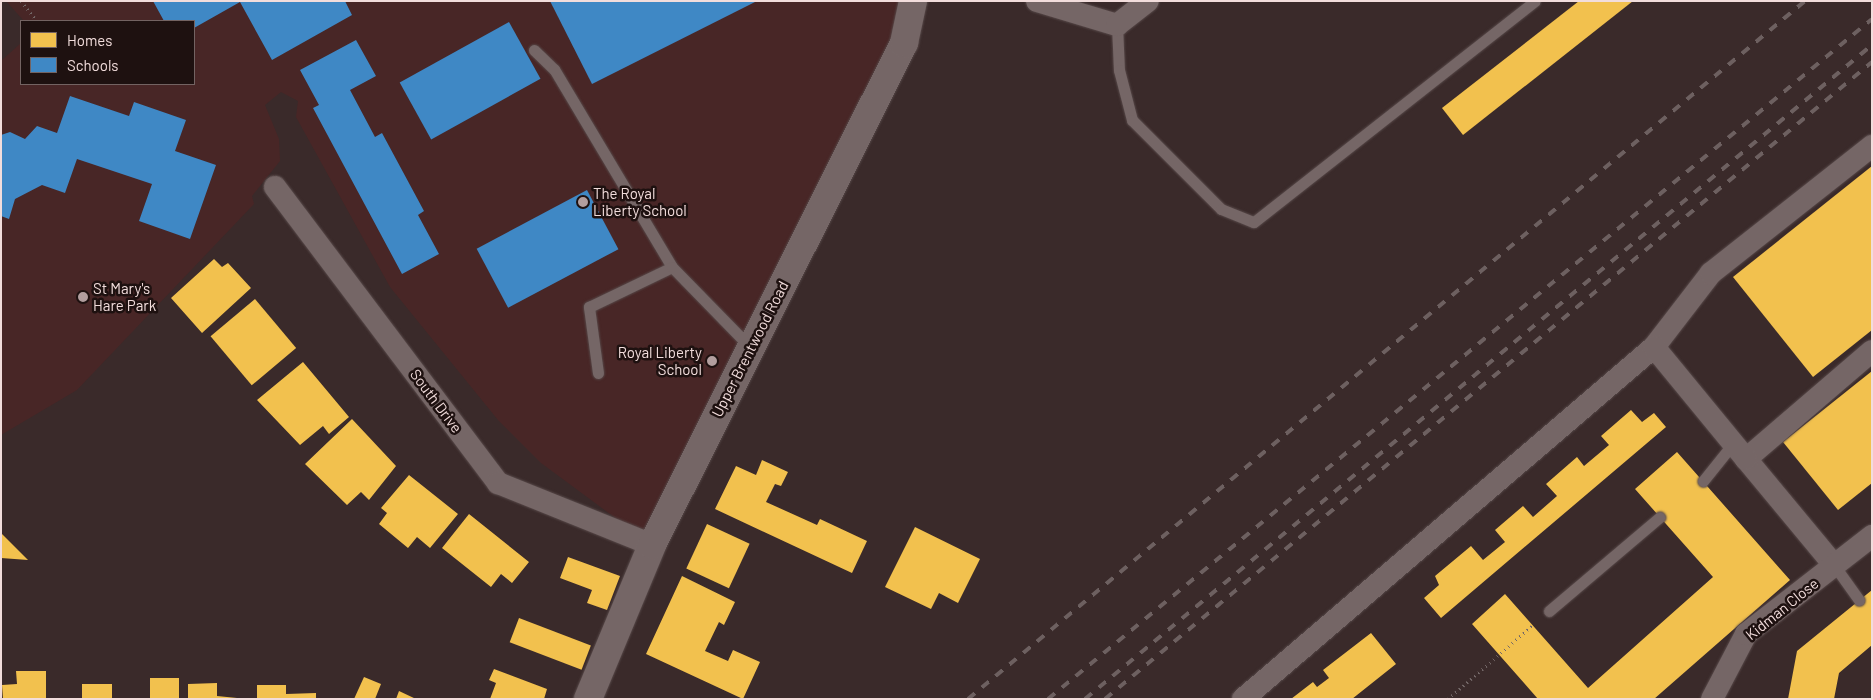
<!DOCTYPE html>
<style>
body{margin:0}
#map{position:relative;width:1873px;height:700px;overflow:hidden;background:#3a2a2a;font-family:Barlow,sans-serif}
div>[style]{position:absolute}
.built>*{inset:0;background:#482626}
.homes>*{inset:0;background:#f2c14e;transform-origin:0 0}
.schools>*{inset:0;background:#3f88c5;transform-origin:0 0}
.path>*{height:3px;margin-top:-1.5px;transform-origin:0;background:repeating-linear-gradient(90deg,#726666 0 1px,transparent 0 5px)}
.roads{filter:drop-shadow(0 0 1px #564848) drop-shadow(0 0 1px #564848)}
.lane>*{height:11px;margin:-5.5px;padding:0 5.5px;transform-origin:5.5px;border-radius:5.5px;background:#756666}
.street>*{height:22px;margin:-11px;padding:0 11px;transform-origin:11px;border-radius:11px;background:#756666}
.secondary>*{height:28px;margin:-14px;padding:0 14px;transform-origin:14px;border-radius:14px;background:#756666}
.rail>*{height:4px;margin-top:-2px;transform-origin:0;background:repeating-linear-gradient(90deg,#6d6060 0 9px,transparent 0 18px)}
.dots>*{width:14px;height:14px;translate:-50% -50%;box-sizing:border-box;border:2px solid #1e1110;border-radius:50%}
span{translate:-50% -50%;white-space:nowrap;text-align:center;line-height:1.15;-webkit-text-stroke:5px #1e1110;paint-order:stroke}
.poi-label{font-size:15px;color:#f2dddc}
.left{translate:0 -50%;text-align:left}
.right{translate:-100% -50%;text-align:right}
.street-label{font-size:15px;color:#f2dddc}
.frame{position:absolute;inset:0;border:2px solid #f2dddc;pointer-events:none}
.legend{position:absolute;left:20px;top:20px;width:175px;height:65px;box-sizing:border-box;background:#1e1110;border:1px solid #736362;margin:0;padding:6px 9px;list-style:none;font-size:15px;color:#f2dddc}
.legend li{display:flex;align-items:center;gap:10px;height:25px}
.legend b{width:25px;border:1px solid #736362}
</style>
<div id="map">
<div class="built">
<i style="clip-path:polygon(6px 1px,913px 1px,652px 545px,541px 463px,498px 420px,390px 287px,296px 117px,298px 101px,281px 92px,265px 105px,279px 139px,280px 161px,252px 196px,254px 204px,77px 390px,1px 435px,1px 61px,21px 43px,21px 84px,194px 84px,194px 21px,24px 21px)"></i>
</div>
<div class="homes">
<i style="clip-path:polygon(1579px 1px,1633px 1px,1463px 135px,1442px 108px)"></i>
<i style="clip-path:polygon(1872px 166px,1872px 330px,1813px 377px,1733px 277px)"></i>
<i style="clip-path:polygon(214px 259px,222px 267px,228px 263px,251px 288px,202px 333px,171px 298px)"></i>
<i style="left:255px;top:299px;width:64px;height:58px;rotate:50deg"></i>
<i style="clip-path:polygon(303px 362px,349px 417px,329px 434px,323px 426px,300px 445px,257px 400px)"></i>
<i style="clip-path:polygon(1872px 371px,1872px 483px,1838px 510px,1783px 442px)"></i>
<i style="clip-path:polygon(1631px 410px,1642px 422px,1654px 413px,1666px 427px,1441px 618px,1424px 598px,1439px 585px,1435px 576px,1471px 546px,1483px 560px,1505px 542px,1495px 530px,1523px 506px,1533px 517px,1557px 496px,1546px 484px,1577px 457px,1584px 466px,1609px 445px,1601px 436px)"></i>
<i style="clip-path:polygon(352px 419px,396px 466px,369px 500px,361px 492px,347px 505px,305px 464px)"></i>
<i style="clip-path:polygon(1677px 452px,1790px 580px,1654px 699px,1538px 699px,1472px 624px,1505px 594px,1588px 688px,1713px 577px,1635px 489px)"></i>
<i style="clip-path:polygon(762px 460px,788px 472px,781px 486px,775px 484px,766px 502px,817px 525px,820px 519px,867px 541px,852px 573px,715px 509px,736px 466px,756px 475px)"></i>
<i style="clip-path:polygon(409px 475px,458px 514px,430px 548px,417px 537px,408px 548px,379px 524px,387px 513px,381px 508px)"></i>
<i style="clip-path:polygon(469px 514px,529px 562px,512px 583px,501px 574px,491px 587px,442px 548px)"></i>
<i style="left:707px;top:524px;width:47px;height:49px;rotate:25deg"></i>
<i style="clip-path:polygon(915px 527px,980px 559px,958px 603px,939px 593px,931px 609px,885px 587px)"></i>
<i style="clip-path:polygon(2px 534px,28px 560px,1px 558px)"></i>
<i style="clip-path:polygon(568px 557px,620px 576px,607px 610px,587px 603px,592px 590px,560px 578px)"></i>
<i style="clip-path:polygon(682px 576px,735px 602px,724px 625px,719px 622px,705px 651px,728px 661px,733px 650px,760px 662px,743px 699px,646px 654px)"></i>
<i style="clip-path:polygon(1872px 590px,1872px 645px,1839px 673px,1834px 699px,1788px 699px,1797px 651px)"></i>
<i style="left:519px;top:618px;width:77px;height:26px;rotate:21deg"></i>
<i style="clip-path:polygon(1371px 633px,1396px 664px,1352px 699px,1291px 699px,1313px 682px,1317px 687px,1329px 678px,1323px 670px)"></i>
<i style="clip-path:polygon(494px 669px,547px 689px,544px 699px,490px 699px,496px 683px,489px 680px)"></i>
<i style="clip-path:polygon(16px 671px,46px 671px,46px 699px,3px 699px,2px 685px,17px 684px)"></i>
<i style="clip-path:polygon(364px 677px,381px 684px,375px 699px,354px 699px)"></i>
<i style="left:150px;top:678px;width:29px;height:21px"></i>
<i style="clip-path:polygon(217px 683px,217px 696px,247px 699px,188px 699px,188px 684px)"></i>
<i style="left:82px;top:684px;width:30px;height:15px"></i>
<i style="clip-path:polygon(257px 685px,286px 685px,286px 694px,316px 693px,316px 699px,257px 699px)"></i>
<i style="clip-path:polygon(399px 691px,416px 699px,396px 699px)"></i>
</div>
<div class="schools">
<i style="clip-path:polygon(153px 1px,345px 1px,352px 15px,272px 60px,240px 2px,194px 28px,194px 21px,164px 21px)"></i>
<i style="clip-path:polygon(550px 1px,757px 1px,592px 84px)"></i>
<i style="left:509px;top:22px;width:65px;height:125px;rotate:61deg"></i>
<i style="clip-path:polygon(356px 40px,376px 76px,350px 90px,375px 137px,382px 133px,424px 211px,418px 215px,439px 254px,402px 274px,313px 108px,319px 105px,300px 70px)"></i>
<i style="clip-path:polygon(70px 96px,129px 116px,134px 102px,186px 120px,175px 151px,216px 165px,190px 239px,139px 221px,152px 184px,77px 159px,65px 193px,42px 185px,15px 199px,9px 219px,1px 216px,1px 135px,10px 132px,25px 139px,37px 126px,57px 133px)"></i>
<i style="left:587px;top:190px;width:67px;height:125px;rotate:62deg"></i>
</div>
<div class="path">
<i style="left:21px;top:1px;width:26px;rotate:51deg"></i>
<i style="left:1448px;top:699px;width:114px;rotate:-41.1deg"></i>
</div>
<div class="roads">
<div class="lane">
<i style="left:1117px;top:25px;width:45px;rotate:87.5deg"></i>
<i style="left:1119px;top:70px;width:52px;rotate:75.4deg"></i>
<i style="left:1132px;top:120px;width:126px;rotate:45deg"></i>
<i style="left:1221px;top:209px;width:35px;rotate:22deg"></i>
<i style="left:1254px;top:222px;width:357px;rotate:-38.2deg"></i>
<i style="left:534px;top:50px;width:28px;rotate:44deg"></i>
<i style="left:554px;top:69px;width:230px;rotate:59.2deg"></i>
<i style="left:598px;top:373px;width:67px;rotate:-97.8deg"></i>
<i style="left:589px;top:307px;width:92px;rotate:-25.7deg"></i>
<i style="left:672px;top:267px;width:113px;rotate:45.7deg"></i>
<i style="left:1703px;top:481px;width:51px;rotate:-51.3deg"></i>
<i style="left:1834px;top:565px;width:43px;rotate:54.5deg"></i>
<i style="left:1549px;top:611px;width:145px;rotate:-40.3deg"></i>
</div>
<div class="street">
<i style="left:1037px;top:1px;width:84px;rotate:16.7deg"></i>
<i style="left:1117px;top:25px;width:39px;rotate:-38deg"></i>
<i style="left:275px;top:187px;width:371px;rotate:53deg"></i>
<i style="left:498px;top:483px;width:166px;rotate:21.9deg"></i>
<i style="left:1654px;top:347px;width:93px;rotate:-52.4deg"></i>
<i style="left:1711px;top:273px;width:205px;rotate:-38.3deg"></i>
<i style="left:1834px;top:565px;width:138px;rotate:-129.7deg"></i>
<i style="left:1746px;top:459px;width:166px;rotate:-40.6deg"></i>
<i style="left:1243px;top:699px;width:541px;rotate:-40.58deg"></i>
<i style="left:1654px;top:347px;width:145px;rotate:50.6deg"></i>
<i style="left:1712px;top:699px;width:73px;rotate:-62.4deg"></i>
<i style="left:1746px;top:634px;width:160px;rotate:-37.9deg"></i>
</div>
<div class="secondary">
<i style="left:588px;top:699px;width:167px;rotate:-67.4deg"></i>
<i style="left:652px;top:545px;width:562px;rotate:-63.34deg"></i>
<i style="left:904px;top:43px;width:43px;rotate:-77.9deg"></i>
</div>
</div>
<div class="rail">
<i style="left:968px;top:699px;width:1090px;rotate:-39.83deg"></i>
<i style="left:1048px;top:699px;width:1068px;rotate:-39.53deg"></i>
<i style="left:1085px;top:699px;width:1023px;rotate:-39.73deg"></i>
<i style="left:1105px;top:699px;width:997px;rotate:-39.71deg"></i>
</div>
<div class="dots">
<i style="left:583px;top:202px;background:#b29e9e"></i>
<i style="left:83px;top:297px;background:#b29e9e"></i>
<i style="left:712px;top:361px;background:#b29e9e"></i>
</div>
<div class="poi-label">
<span class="left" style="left:593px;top:202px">The Royal<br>Liberty School</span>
<span class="left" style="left:93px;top:297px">St Mary's<br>Hare Park</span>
<span class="right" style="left:702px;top:361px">Royal Liberty<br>School</span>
</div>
<div class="street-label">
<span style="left:750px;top:349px;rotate:-63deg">Upper Brentwood Road</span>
<span style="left:436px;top:401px;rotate:53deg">South Drive</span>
<span style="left:1782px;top:609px;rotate:-39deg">Kidman Close</span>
</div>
<div class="frame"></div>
<ul class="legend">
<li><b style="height:14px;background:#f2c14e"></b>Homes</li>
<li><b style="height:14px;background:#3f88c5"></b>Schools</li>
</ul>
</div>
